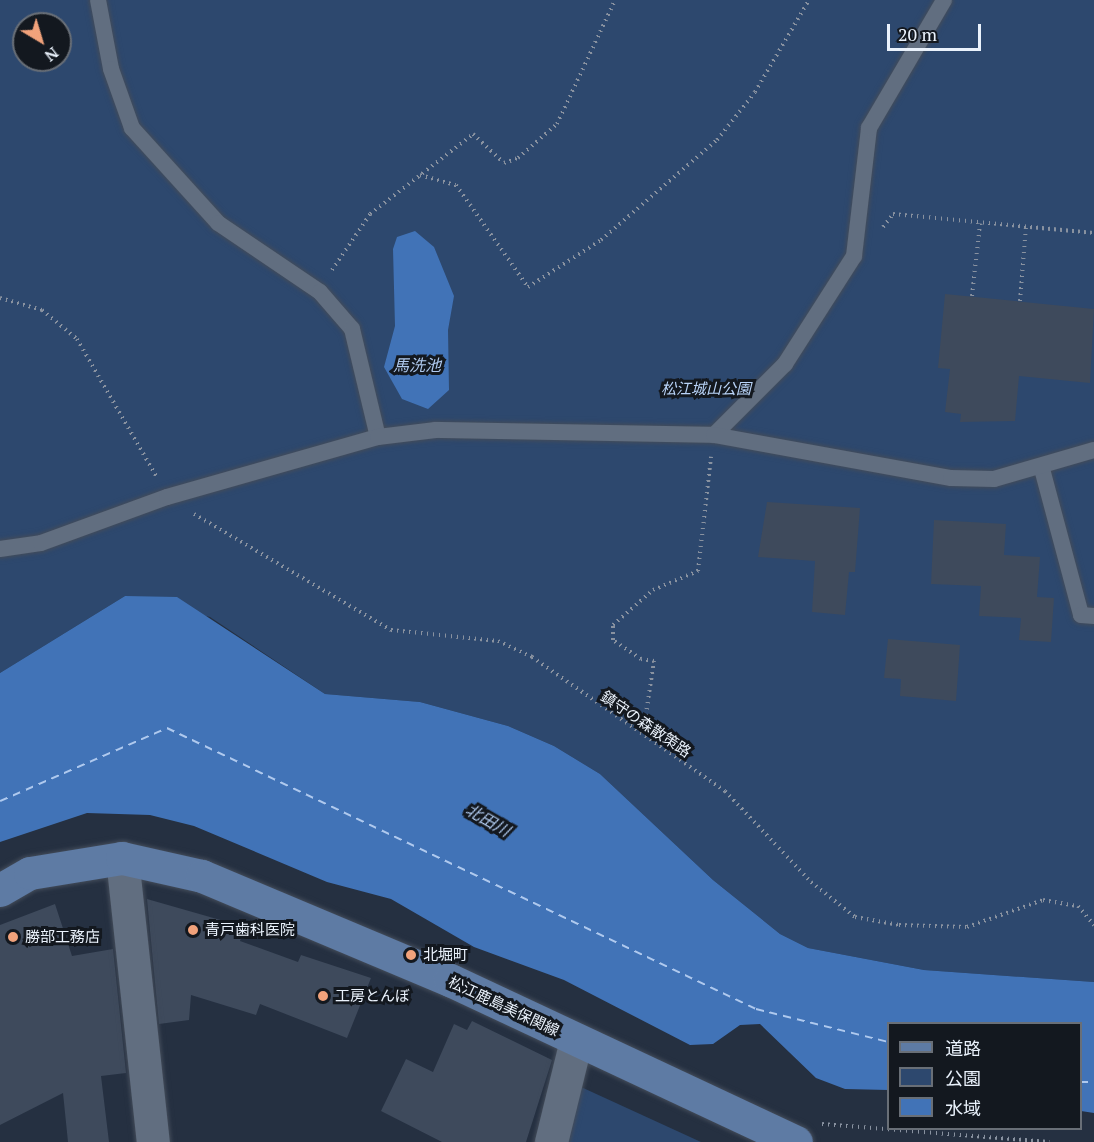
<!DOCTYPE html>
<meta charset="utf-8">
<style>
body{margin:0}
#map{position:relative;width:1094px;height:1142px;overflow:hidden;background:#253041;font-family:"PT Serif","Noto Sans JP",serif}
div>[style]{position:absolute}
.green>*{inset:0;background:#2d486e}
.water>*{inset:0;background:#4173b7}
.ferry>*{height:1.5px;margin-top:-0.75px;transform-origin:0;background:repeating-linear-gradient(90deg,#afc9ee 0 8px,transparent 0 14px)}
.building>*{inset:0;background:#3e4a5c}
.path>*{height:4px;margin-top:-2px;transform-origin:0;background:repeating-linear-gradient(90deg,#8992a0 0 1.5px,transparent 0 6px)}
.roads{filter:drop-shadow(0 0 2px #434c5a) drop-shadow(0 0 2px #434c5a)}
.service>*{height:16px;margin:-8px;padding:0 8px;transform-origin:8px;border-radius:8px;background:#616e80}
.minor>*{height:33px;margin:-16.5px;padding:0 16.5px;transform-origin:16.5px;border-radius:16.5px;background:#616e80}
.primary>*{height:33px;margin:-16.5px;padding:0 16.5px;transform-origin:16.5px;border-radius:16.5px;background:#5e7ba4}
.dots>*{width:16px;height:16px;translate:-50% -50%;box-sizing:border-box;border:3px solid #13181f;border-radius:50%}
span{translate:-50% -50%;white-space:nowrap;text-align:center;line-height:1.15;-webkit-text-stroke:6px #13181f;paint-order:stroke}
.park-label{font-size:15px;color:#b9d4f9;font-style:italic}
.street-label{font-size:15px;color:#eaf2fc}
.poi-label{font-size:15px;color:#eaf2fc}
.left{translate:0 -50%;text-align:left}
.water-label{font-size:16px;color:#afc9ee;font-style:italic}
.legend{position:absolute;left:887px;top:1022px;width:195px;height:108px;box-sizing:border-box;background:#13181f;border:2px solid #696f77;margin:0;padding:8px 10px;list-style:none;font-size:18px;color:#eaf2fc}
.legend li{display:flex;align-items:center;gap:12px;height:30px}
.legend b{width:30px;border:2px solid #696f77}
.north{position:absolute;left:12px;top:12px;width:60px;height:60px;box-sizing:border-box;background:#13181f;border:2px solid #696f77;border-radius:50%;rotate:142deg;font-size:16px;font-weight:700;line-height:24px;text-align:center;color:#eaf2fc}
.north::after{content:'';display:block;margin:auto;width:21px;height:27px;background:#f1a27b;clip-path:polygon(50% 0,100% 100%,50% 72%,0 100%)}
.scale{position:absolute;left:887px;top:24px;width:94px;height:27px;box-sizing:border-box;border:3px solid #eaf2fc;border-top:0;padding-left:8px;font-size:18px;line-height:21px;white-space:nowrap;color:#eaf2fc;-webkit-text-stroke:4px #13181f;paint-order:stroke}
</style>
<div id="map">
<div class="green">
<i style="clip-path:polygon(evenodd,0 0,1094px 0,1094px 982px,924px 970px,808px 948px,780px 934px,713px 880px,600px 774px,554px 746px,508px 726px,420px 702px,325px 694px,210px 617px,125px 596px,0 673px,0 0,24px 24px,60px 24px,60px 60px,24px 60px,24px 24px)"></i>
<i style="clip-path:polygon(581px 1087px,701px 1142px,558px 1142px)"></i>
</div>
<div class="water">
<i style="clip-path:polygon(415px 231px,434px 247px,454px 296px,448px 330px,449px 390px,428px 409px,402px 399px,384px 367px,395px 326px,393px 249px,397px 237px)"></i>
<i style="clip-path:polygon(125px 596px,177px 597px,325px 694px,420px 702px,508px 726px,554px 746px,600px 774px,713px 880px,780px 934px,808px 948px,924px 970px,1094px 982px,1094px 1113px,1081px 1111px,1080px 1024px,888px 1024px,888px 1090px,845px 1089px,816px 1078px,760px 1024px,740px 1025px,713px 1044px,690px 1045px,564px 980px,474px 947px,391px 899px,327px 882px,194px 826px,150px 815px,87px 813px,0 842px,0 673px)"></i>
</div>
<div class="ferry">
<i style="left:0;top:801px;width:182px;rotate:-23.6deg"></i>
<i style="left:167px;top:728px;width:653px;rotate:25.5deg"></i>
<i style="left:756px;top:1009px;width:136px;rotate:14deg"></i>
<i style="left:1080px;top:1082px;width:14px"></i>
</div>
<div class="building">
<i style="clip-path:polygon(945px 294px,1094px 309px,1090px 383px,1019px 376px,1015px 421px,960px 422px,961px 414px,945px 412px,950px 369px,938px 368px)"></i>
<i style="clip-path:polygon(767px 502px,860px 508px,855px 572px,849px 572px,845px 615px,812px 612px,815px 561px,758px 557px)"></i>
<i style="clip-path:polygon(934px 520px,1006px 524px,1004px 555px,1040px 557px,1037px 597px,1054px 598px,1051px 642px,1019px 640px,1021px 618px,979px 616px,981px 586px,931px 584px)"></i>
<i style="clip-path:polygon(888px 639px,960px 645px,956px 701px,900px 696px,901px 679px,884px 678px)"></i>
<i style="clip-path:polygon(147px 899px,245px 927px,240px 941px,298px 962px,301px 955px,371px 978px,347px 1038px,260px 1004px,256px 1015px,191px 995px,189px 1020px,159px 1024px)"></i>
<i style="clip-path:polygon(55px 904px,72px 956px,113px 949px,126px 1073px,101px 1076px,109px 1142px,68px 1142px,63px 1093px,0 1125px,0 925px)"></i>
<i style="clip-path:polygon(472px 1021px,552px 1060px,526px 1142px,442px 1142px,381px 1111px,406px 1059px,433px 1072px,454px 1024px,467px 1030px)"></i>
</div>
<div class="path">
<i style="left:420px;top:175px;width:37px;rotate:16deg"></i>
<i style="left:456px;top:185px;width:125px;rotate:54.8deg"></i>
<i style="left:528px;top:287px;width:87px;rotate:-32.8deg"></i>
<i style="left:601px;top:240px;width:153px;rotate:-40.8deg"></i>
<i style="left:717px;top:140px;width:61px;rotate:-51.6deg"></i>
<i style="left:755px;top:92px;width:107px;rotate:-59.6deg"></i>
<i style="left:883px;top:227px;width:16px;rotate:-52deg"></i>
<i style="left:893px;top:214px;width:202px;rotate:5.4deg"></i>
<i style="left:332px;top:270px;width:68px;rotate:-55.8deg"></i>
<i style="left:370px;top:214px;width:130px;rotate:-37.8deg"></i>
<i style="left:473px;top:134px;width:42px;rotate:43.1deg"></i>
<i style="left:504px;top:163px;width:15px;rotate:-20deg"></i>
<i style="left:518px;top:158px;width:52px;rotate:-41.1deg"></i>
<i style="left:557px;top:124px;width:137px;rotate:-64.9deg"></i>
<i style="left:972px;top:296px;width:73px;rotate:-83.7deg"></i>
<i style="left:0;top:298px;width:44px;rotate:15.9deg"></i>
<i style="left:42px;top:310px;width:45px;rotate:39.6deg"></i>
<i style="left:77px;top:339px;width:158px;rotate:60deg"></i>
<i style="left:1020px;top:301px;width:74px;rotate:-85.4deg"></i>
<i style="left:194px;top:514px;width:229px;rotate:30.5deg"></i>
<i style="left:391px;top:630px;width:108px;rotate:5.9deg"></i>
<i style="left:498px;top:641px;width:38px;rotate:25deg"></i>
<i style="left:532px;top:657px;width:235px;rotate:34.8deg"></i>
<i style="left:725px;top:791px;width:125px;rotate:46.6deg"></i>
<i style="left:811px;top:882px;width:56px;rotate:38.5deg"></i>
<i style="left:855px;top:917px;width:45px;rotate:10.3deg"></i>
<i style="left:899px;top:925px;width:68px;rotate:1.7deg"></i>
<i style="left:967px;top:927px;width:81px;rotate:-19.6deg"></i>
<i style="left:1043px;top:900px;width:36px;rotate:10deg"></i>
<i style="left:1078px;top:906px;width:25px;rotate:50deg"></i>
<i style="left:643px;top:733px;width:73px;rotate:-81.3deg"></i>
<i style="left:654px;top:661px;width:13px;rotate:-171deg"></i>
<i style="left:641px;top:659px;width:34px;rotate:-146deg"></i>
<i style="left:613px;top:640px;width:15px;rotate:-90deg"></i>
<i style="left:613px;top:625px;width:53px;rotate:-41.2deg"></i>
<i style="left:653px;top:590px;width:49px;rotate:-22.9deg"></i>
<i style="left:698px;top:571px;width:115px;rotate:-83.5deg"></i>
<i style="left:822px;top:1124px;width:228px;rotate:4.5deg"></i>
</div>
<div class="roads">
<div class="service">
<i style="left:98px;top:0;width:70px;rotate:79.3deg"></i>
<i style="left:111px;top:69px;width:63px;rotate:70.4deg"></i>
<i style="left:132px;top:128px;width:128px;rotate:47.8deg"></i>
<i style="left:218px;top:223px;width:123px;rotate:34.1deg"></i>
<i style="left:320px;top:292px;width:49px;rotate:49.1deg"></i>
<i style="left:352px;top:329px;width:111px;rotate:76.5deg"></i>
<i style="left:714px;top:435px;width:100px;rotate:-45deg"></i>
<i style="left:785px;top:364px;width:128px;rotate:-57.4deg"></i>
<i style="left:854px;top:256px;width:129px;rotate:-83.3deg"></i>
<i style="left:869px;top:128px;width:148px;rotate:-59.6deg"></i>
<i style="left:1042px;top:469px;width:151px;rotate:75deg"></i>
<i style="left:1081px;top:615px;width:13px;rotate:4deg"></i>
<i style="left:0;top:549px;width:41px;rotate:-8.3deg"></i>
<i style="left:41px;top:543px;width:134px;rotate:-20.1deg"></i>
<i style="left:167px;top:497px;width:219px;rotate:-15.9deg"></i>
<i style="left:378px;top:437px;width:58px;rotate:-6.9deg"></i>
<i style="left:436px;top:430px;width:278px;rotate:1deg"></i>
<i style="left:714px;top:435px;width:241px;rotate:10.3deg"></i>
<i style="left:951px;top:478px;width:43px;rotate:1.3deg"></i>
<i style="left:994px;top:479px;width:104px;rotate:-16.2deg"></i>
</div>
<div class="minor">
<i style="left:122px;top:858px;width:286px;rotate:83.8deg"></i>
<i style="left:551px;top:1142px;width:105px;rotate:-76.2deg"></i>
</div>
<div class="primary">
<i style="left:0;top:890px;width:34px;rotate:-30deg"></i>
<i style="left:30px;top:873px;width:93px;rotate:-9.3deg"></i>
<i style="left:122px;top:858px;width:82px;rotate:12.7deg"></i>
<i style="left:202px;top:876px;width:269px;rotate:22.8deg"></i>
<i style="left:450px;top:980px;width:382px;rotate:25.1deg"></i>
</div>
</div>
<div class="dots">
<i style="left:193px;top:930px;background:#f1a27b"></i>
<i style="left:13px;top:937px;background:#f1a27b"></i>
<i style="left:411px;top:955px;background:#f1a27b"></i>
<i style="left:323px;top:996px;background:#f1a27b"></i>
</div>
<div class="park-label">
<span style="left:706px;top:389px">松江城山公園</span>
</div>
<div class="street-label">
<span style="left:646px;top:724px;rotate:34deg">鎮守の森散策路</span>
<span style="left:504px;top:1006px;rotate:25deg">松江鹿島美保関線</span>
</div>
<div class="poi-label">
<span class="left" style="left:205px;top:930px">青戸歯科医院</span>
<span class="left" style="left:25px;top:937px">勝部工務店</span>
<span class="left" style="left:423px;top:955px">北堀町</span>
<span class="left" style="left:335px;top:996px">工房とんぼ</span>
</div>
<div class="water-label">
<span style="left:417px;top:365px">馬洗池</span>
<span style="left:488px;top:820px;rotate:30deg">北田川</span>
</div>
<ul class="legend">
<li><b style="height:8px;background:#5e7ba4"></b>道路</li>
<li><b style="height:16px;background:#2d486e"></b>公園</li>
<li><b style="height:16px;background:#4173b7"></b>水域</li>
</ul>
<div class="north">N</div>
<div class="scale">20 m</div>
</div>
